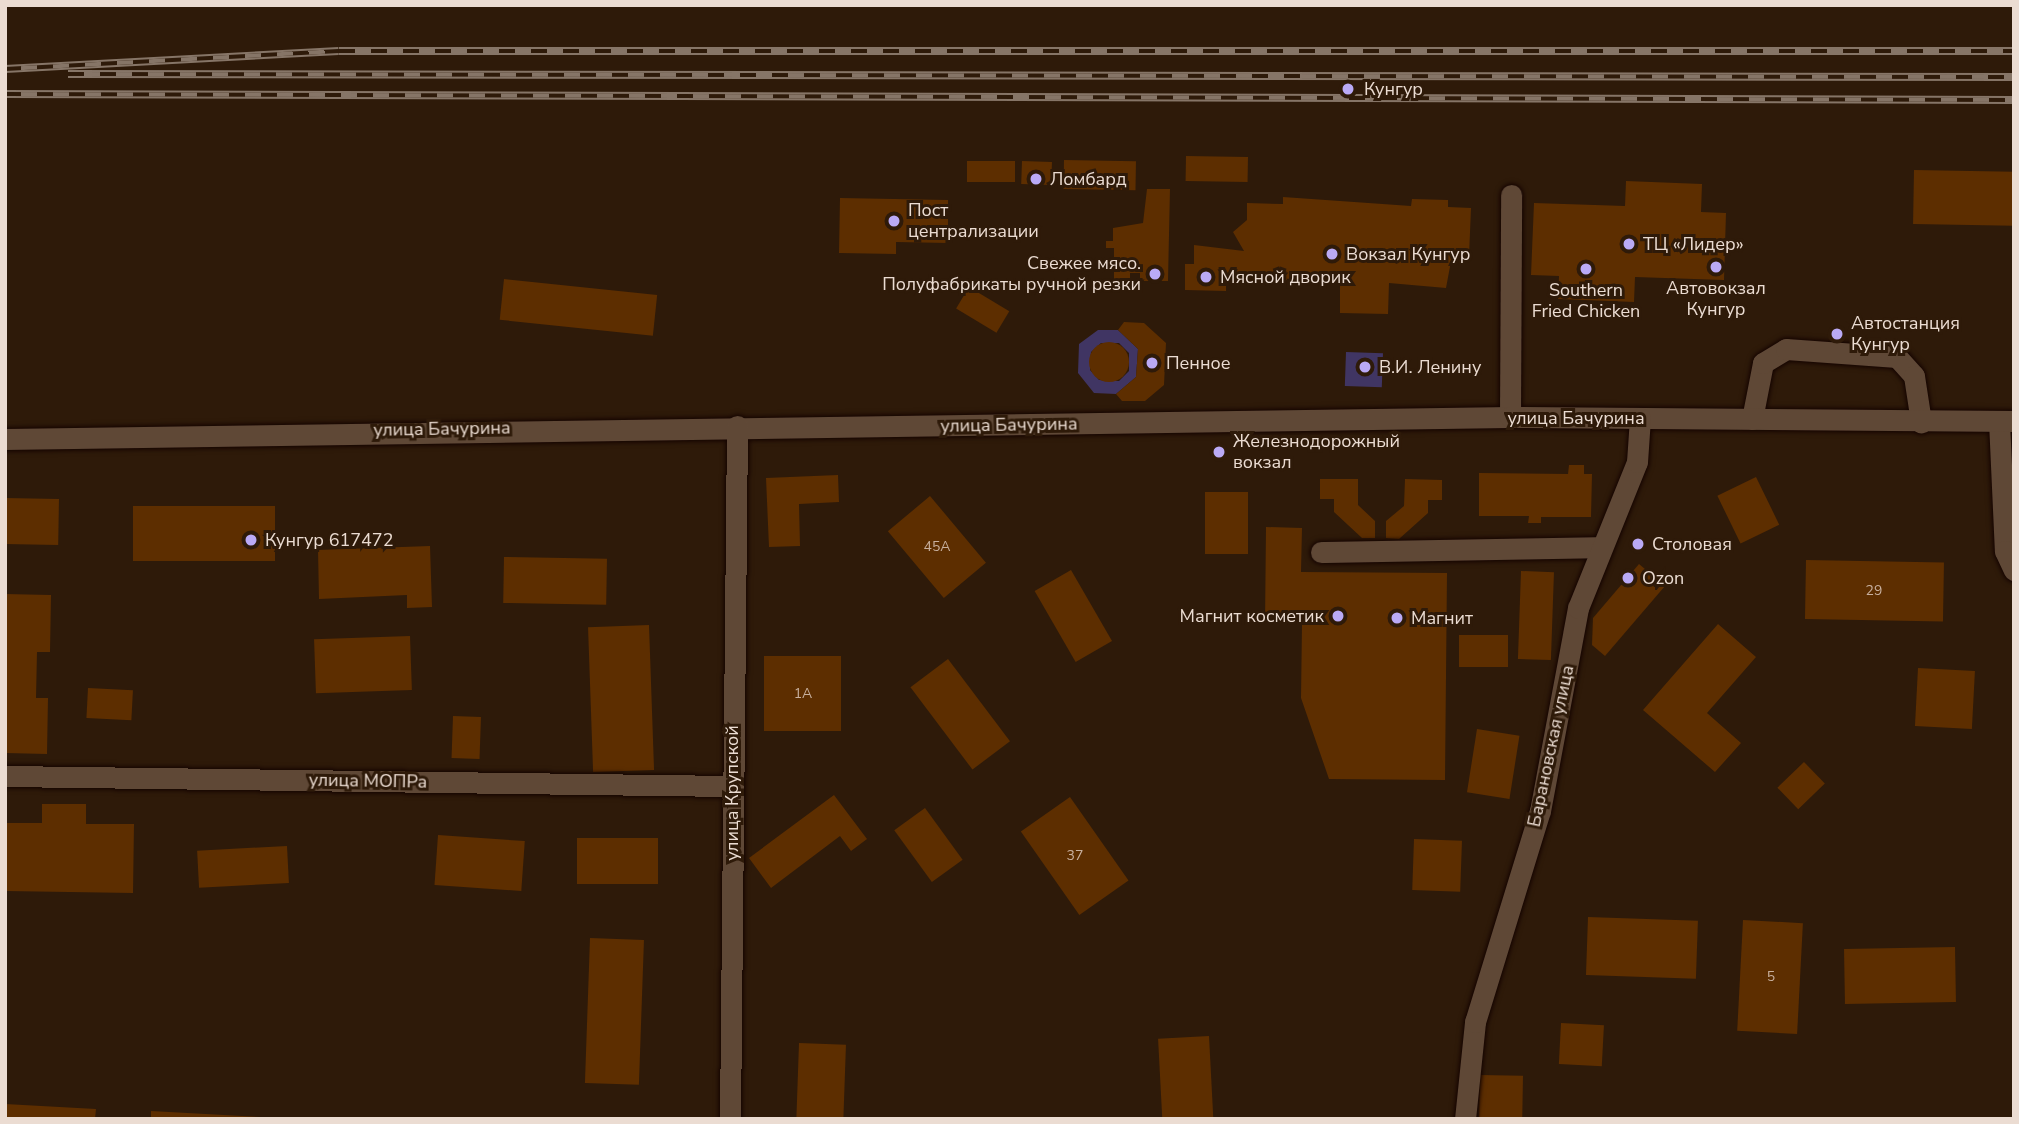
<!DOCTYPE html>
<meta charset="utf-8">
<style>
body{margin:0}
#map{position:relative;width:2019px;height:1124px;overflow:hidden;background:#2e1a09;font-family:"Nunito Sans",sans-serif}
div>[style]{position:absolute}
.green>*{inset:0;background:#403563;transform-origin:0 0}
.building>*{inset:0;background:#5d2e00;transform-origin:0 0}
.round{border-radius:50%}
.roads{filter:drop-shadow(0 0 2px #150400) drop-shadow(0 0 2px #150400)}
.minor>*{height:21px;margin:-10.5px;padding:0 10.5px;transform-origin:10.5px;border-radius:10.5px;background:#5f4836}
.rail>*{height:8px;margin-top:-4px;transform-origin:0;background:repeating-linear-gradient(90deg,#2e1a09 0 16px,#867567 0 32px);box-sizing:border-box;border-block:2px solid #867567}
.dots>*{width:19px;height:19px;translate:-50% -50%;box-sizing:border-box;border:4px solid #2e1a09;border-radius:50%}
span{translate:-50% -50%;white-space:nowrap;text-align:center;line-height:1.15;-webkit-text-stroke:6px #2e1a09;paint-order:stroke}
.number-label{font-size:14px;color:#c8b09e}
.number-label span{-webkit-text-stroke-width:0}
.poi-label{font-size:18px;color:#ebdcd2}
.left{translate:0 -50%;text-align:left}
.right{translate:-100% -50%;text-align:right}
.street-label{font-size:18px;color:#ebdcd2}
.frame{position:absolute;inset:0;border:7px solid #ebdcd2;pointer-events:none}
</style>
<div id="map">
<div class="green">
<i style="clip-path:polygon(evenodd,1098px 330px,1118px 330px,1138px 349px,1136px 377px,1116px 394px,1094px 393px,1078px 373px,1079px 344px,1098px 330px,1101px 343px,1119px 343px,1129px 353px,1129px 371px,1119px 381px,1099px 380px,1090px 370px,1091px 352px,1101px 343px)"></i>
<i style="left:1346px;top:352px;width:37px;height:34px;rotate:2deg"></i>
</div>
<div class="building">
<i style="left:1186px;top:156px;width:62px;height:25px;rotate:1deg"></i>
<i style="left:1064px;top:160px;width:72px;height:29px;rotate:1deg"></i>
<i style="left:967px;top:161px;width:48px;height:21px"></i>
<i style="left:1022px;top:161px;width:30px;height:23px;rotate:2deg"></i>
<i style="left:1914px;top:170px;width:100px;height:54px;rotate:1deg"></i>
<i style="clip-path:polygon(1626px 181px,1702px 184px,1701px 212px,1726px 213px,1724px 280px,1635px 277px,1634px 302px,1558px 299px,1559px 276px,1531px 275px,1534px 203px,1625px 206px)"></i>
<i style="clip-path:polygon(1147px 189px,1170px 189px,1168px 281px,1140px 281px,1140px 273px,1130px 273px,1130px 280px,1114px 279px,1114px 248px,1106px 248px,1106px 241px,1113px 241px,1113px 228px,1143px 223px)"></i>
<i style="clip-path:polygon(1283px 197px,1411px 206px,1412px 199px,1448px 200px,1448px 207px,1471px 208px,1469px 257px,1452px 256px,1446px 288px,1389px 283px,1388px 314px,1340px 313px,1340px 282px,1226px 278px,1226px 291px,1185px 290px,1185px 264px,1194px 264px,1194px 245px,1244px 251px,1233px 232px,1247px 220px,1247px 203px,1283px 204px)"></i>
<i style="clip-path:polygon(840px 198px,948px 200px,948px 243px,896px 242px,896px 254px,839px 253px)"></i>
<i style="left:504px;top:279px;width:154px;height:41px;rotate:6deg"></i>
<i style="left:969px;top:287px;width:47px;height:25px;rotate:31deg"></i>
<i style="clip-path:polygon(1124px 322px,1144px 323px,1166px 343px,1164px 385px,1145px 401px,1122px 401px,1116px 394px,1136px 377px,1138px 349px,1118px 330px)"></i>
<i class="round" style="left:1089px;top:342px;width:40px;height:40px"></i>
<i style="clip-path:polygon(1569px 465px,1584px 465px,1584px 474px,1592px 474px,1591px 517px,1541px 517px,1541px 523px,1528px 523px,1529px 516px,1479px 516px,1479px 473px,1568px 474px)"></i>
<i style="clip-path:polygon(838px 475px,839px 502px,799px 504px,800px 546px,769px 547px,766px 478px)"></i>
<i style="left:1756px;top:477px;width:53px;height:43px;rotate:64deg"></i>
<i style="clip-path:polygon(1320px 479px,1358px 479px,1358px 505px,1375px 521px,1375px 538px,1362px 538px,1334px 512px,1334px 499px,1320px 499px)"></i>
<i style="clip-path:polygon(1405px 479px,1442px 480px,1442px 500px,1428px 500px,1428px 513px,1399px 539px,1386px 538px,1386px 521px,1404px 506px)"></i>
<i style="left:1205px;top:492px;width:43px;height:62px"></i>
<i style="left:930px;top:496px;width:87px;height:55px;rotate:50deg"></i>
<i style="left:5px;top:498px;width:54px;height:46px;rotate:1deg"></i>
<i style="left:133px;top:506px;width:142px;height:55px"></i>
<i style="clip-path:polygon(1266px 527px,1302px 528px,1301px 572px,1447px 573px,1445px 780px,1329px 779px,1301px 698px,1302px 623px,1265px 623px)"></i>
<i style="clip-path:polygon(430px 546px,432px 607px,407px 608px,407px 595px,319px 599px,318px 550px)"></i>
<i style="left:504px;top:557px;width:103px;height:46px;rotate:1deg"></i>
<i style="left:1806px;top:560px;width:138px;height:59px;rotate:1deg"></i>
<i style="clip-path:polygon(1639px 564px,1665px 586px,1605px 656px,1592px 645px,1593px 618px)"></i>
<i style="left:1071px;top:570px;width:82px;height:42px;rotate:60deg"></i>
<i style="left:1521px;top:571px;width:33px;height:88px;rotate:2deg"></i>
<i style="clip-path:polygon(5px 594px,51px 595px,50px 652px,37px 652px,36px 698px,48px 698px,47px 754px,5px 753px)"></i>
<i style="clip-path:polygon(1718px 624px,1756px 657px,1707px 713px,1741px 743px,1715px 772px,1643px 710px)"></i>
<i style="left:649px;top:625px;width:145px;height:61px;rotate:88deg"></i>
<i style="left:1459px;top:635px;width:49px;height:32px"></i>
<i style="left:410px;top:636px;width:54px;height:96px;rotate:88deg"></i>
<i style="left:764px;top:656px;width:77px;height:75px"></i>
<i style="left:948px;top:659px;width:103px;height:47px;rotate:53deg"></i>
<i style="left:1918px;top:668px;width:57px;height:58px;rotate:3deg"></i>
<i style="left:88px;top:688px;width:45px;height:30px;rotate:3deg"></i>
<i style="left:453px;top:716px;width:28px;height:42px;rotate:2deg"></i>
<i style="left:1477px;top:729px;width:43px;height:64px;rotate:9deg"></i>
<i style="left:1804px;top:762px;width:30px;height:37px;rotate:46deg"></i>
<i style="clip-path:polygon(834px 795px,867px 839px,851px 851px,840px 836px,771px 888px,749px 858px)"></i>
<i style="left:1070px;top:797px;width:102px;height:60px;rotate:55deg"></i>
<i style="clip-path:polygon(42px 804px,86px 804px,86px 824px,134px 824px,133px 893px,5px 891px,5px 823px,42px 823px)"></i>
<i style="left:925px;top:808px;width:64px;height:38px;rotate:54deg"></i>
<i style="left:438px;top:835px;width:87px;height:50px;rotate:4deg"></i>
<i style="left:577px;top:838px;width:81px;height:46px"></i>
<i style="left:1414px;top:839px;width:48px;height:51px;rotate:2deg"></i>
<i style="left:287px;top:846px;width:37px;height:90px;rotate:87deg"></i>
<i style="left:1588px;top:917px;width:110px;height:58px;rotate:2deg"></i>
<i style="left:1743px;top:920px;width:60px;height:111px;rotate:3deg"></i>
<i style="left:590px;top:938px;width:54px;height:145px;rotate:2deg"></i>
<i style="left:1955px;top:947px;width:55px;height:111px;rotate:89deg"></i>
<i style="left:1561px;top:1023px;width:43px;height:41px;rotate:3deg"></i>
<i style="left:1209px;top:1036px;width:83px;height:51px;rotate:87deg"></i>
<i style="left:799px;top:1043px;width:47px;height:76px;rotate:2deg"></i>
<i style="left:1480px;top:1075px;width:43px;height:44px;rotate:1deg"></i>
<i style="clip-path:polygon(5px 1104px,96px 1109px,95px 1119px,5px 1119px)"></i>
<i style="clip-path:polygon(151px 1111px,260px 1117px,260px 1119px,151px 1119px)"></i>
</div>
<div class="roads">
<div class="minor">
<i style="left:1510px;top:417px;width:222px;rotate:-89.7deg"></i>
<i style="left:1752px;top:419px;width:57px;rotate:-78.9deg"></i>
<i style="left:1763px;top:363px;width:27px;rotate:-31deg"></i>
<i style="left:1786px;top:349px;width:111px;rotate:4.1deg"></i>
<i style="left:1897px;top:357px;width:25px;rotate:48deg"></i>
<i style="left:1914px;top:376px;width:47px;rotate:81.3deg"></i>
<i style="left:1999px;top:421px;width:130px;rotate:87.4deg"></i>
<i style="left:2005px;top:551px;width:21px;rotate:65deg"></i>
<i style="left:5px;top:439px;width:1505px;rotate:-0.84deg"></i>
<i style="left:1510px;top:417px;width:504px;rotate:0.45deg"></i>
<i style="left:1321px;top:552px;width:278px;rotate:-1deg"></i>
<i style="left:5px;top:776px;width:727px;rotate:0.79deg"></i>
<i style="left:730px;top:1119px;width:693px;rotate:-89.42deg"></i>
<i style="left:1465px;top:1119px;width:98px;rotate:-84.1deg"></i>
<i style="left:1475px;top:1022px;width:221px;rotate:-72.9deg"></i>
<i style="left:1540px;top:811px;width:207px;rotate:-79.4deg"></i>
<i style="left:1578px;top:608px;width:157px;rotate:-68deg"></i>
<i style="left:1637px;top:462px;width:44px;rotate:-86.1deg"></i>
</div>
</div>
<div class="rail">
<i style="left:5px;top:69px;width:334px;rotate:-3.1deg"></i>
<i style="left:339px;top:51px;width:1675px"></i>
<i style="left:68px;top:74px;width:1946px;rotate:0.09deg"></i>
<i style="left:5px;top:94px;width:2009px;rotate:0.17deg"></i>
</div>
<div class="dots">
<i style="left:1348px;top:89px;background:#baaaf6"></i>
<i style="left:1036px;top:179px;background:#baaaf6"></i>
<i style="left:894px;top:221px;background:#baaaf6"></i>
<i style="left:1629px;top:244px;background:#baaaf6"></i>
<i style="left:1332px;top:254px;background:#baaaf6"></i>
<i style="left:1716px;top:267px;background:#baaaf6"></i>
<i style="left:1586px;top:269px;background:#baaaf6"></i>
<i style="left:1155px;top:274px;background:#baaaf6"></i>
<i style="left:1206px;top:277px;background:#baaaf6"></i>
<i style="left:1837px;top:334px;background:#baaaf6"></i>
<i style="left:1152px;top:363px;background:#baaaf6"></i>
<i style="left:1365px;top:367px;background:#baaaf6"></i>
<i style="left:1219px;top:452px;background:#baaaf6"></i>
<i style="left:251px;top:540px;background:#baaaf6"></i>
<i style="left:1638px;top:544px;background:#baaaf6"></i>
<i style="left:1628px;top:578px;background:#baaaf6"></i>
<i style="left:1338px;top:616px;background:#baaaf6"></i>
<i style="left:1397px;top:618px;background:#baaaf6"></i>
</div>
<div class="number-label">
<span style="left:937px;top:547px">45А</span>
<span style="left:1874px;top:591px">29</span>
<span style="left:803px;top:694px">1А</span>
<span style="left:1075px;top:856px">37</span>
<span style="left:1771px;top:977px">5</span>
</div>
<div class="poi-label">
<span class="left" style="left:1364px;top:89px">Кунгур</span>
<span class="left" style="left:1050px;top:179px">Ломбард</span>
<span class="left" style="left:908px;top:221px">Пост<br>централизации</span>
<span class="left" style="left:1643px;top:244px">ТЦ «Лидер»</span>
<span class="left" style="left:1346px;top:254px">Вокзал Кунгур</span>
<span class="right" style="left:1141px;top:274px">Свежее мясо.<br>Полуфабрикаты ручной резки</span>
<span class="left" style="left:1220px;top:277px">Мясной дворик</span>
<span style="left:1716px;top:299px">Автовокзал<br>Кунгур</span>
<span style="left:1586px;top:301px">Southern<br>Fried Chicken</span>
<span class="left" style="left:1851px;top:334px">Автостанция<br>Кунгур</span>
<span class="left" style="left:1166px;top:363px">Пенное</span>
<span class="left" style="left:1379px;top:367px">В.И. Ленину</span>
<span class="left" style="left:1233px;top:452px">Железнодорожный<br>вокзал</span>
<span class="left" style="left:265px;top:540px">Кунгур 617472</span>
<span class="left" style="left:1652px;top:544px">Столовая</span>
<span class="left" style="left:1642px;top:578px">Ozon</span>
<span class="right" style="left:1324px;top:616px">Магнит косметик</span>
<span class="left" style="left:1411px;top:618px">Магнит</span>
</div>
<div class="street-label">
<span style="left:1576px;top:418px">улица Бачурина</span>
<span style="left:1009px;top:425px;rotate:-1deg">улица Бачурина</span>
<span style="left:442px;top:429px;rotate:-1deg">улица Бачурина</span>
<span style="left:1551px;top:746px;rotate:-78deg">Барановская улица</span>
<span style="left:368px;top:781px;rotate:1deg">улица МОПРа</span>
<span style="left:732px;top:793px;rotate:-90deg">улица Крупской</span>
</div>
<div class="frame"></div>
</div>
